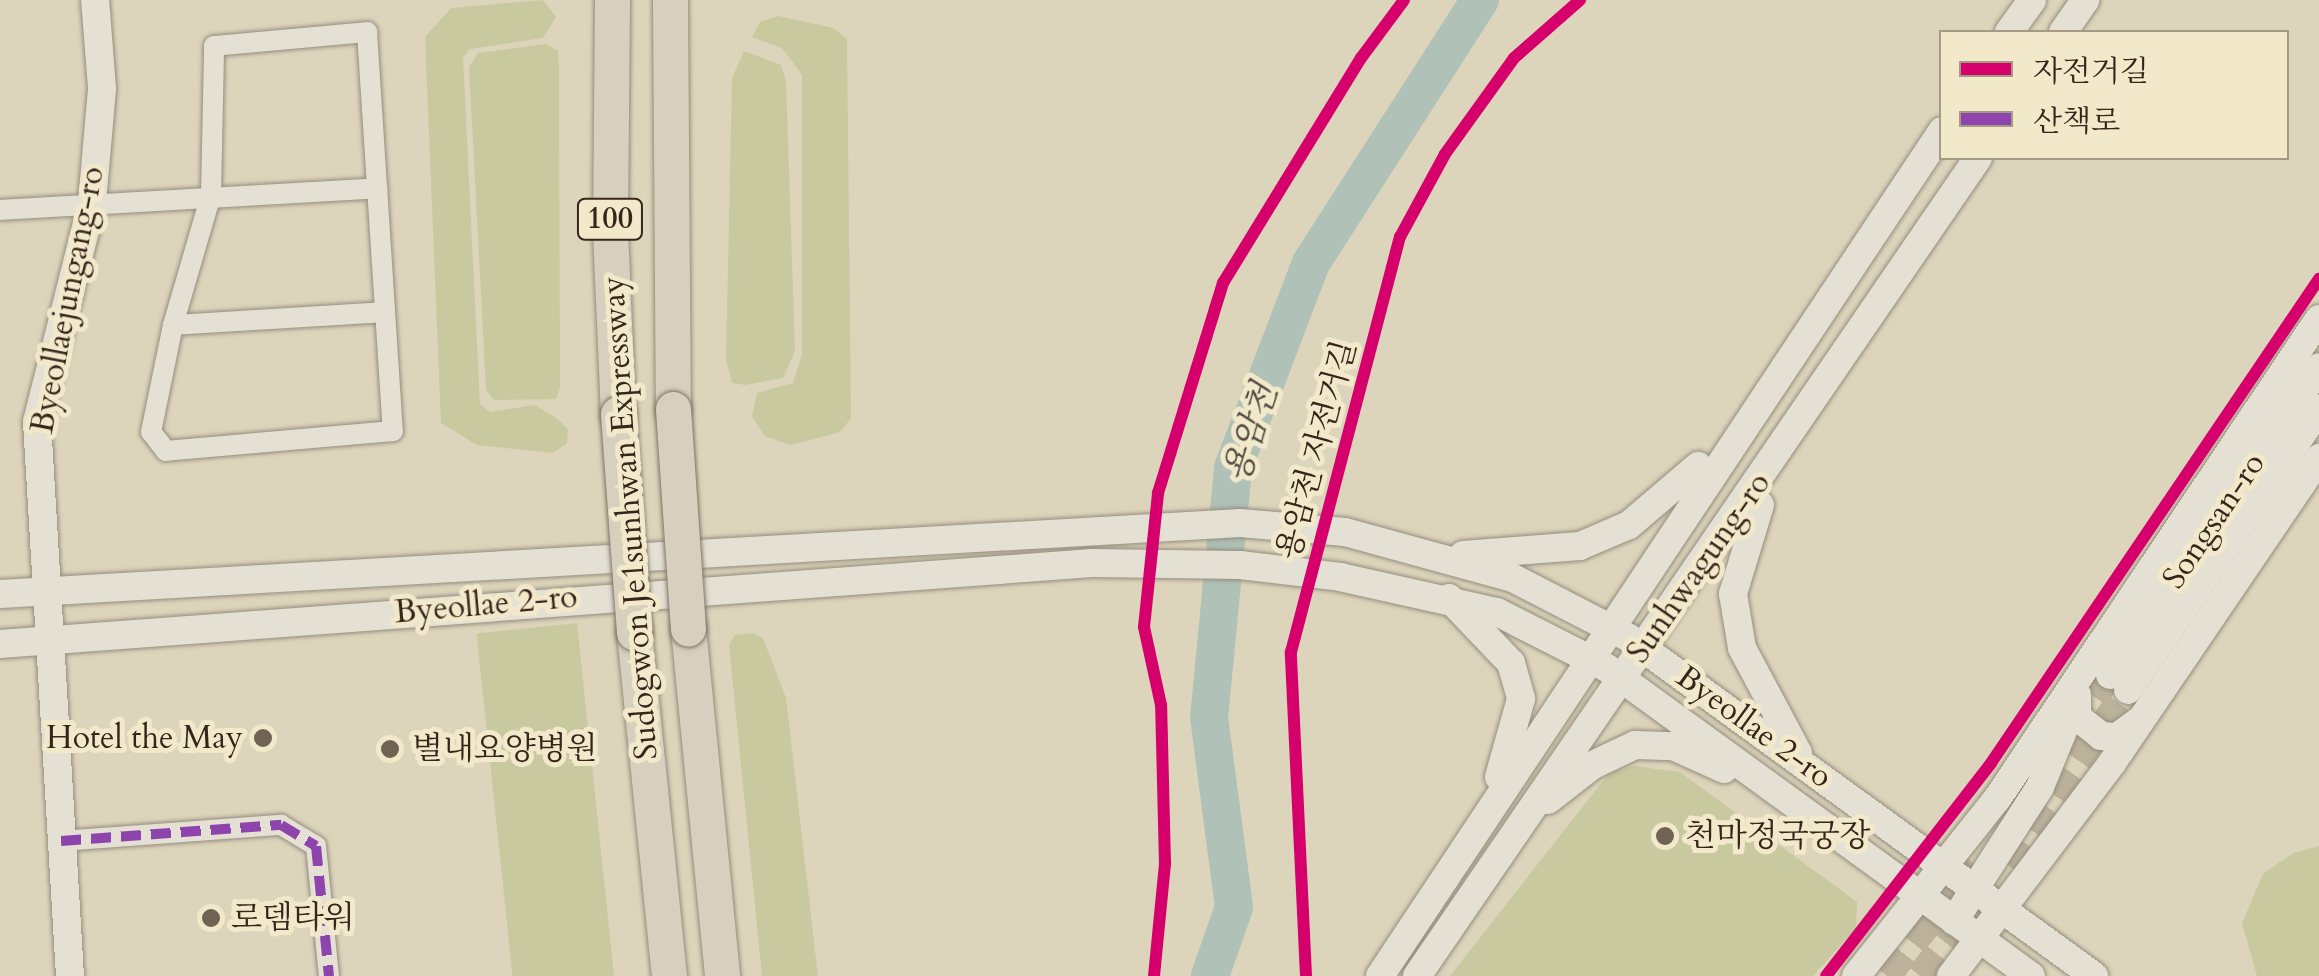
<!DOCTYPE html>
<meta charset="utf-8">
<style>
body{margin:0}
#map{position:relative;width:2319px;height:976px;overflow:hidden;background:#ddd5bb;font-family:Cardo,"Noto Serif KR",serif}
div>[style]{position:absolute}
.green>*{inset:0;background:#c9c9a0;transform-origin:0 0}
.river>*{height:38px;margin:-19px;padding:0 19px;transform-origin:19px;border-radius:19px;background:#b0c1b7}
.secondary-tunnel>*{height:28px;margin-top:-14px;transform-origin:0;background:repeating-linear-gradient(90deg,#bcb29b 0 28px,transparent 0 42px)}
.roads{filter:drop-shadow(0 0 2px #948d7e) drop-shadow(0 0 2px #948d7e)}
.street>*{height:20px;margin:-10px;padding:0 10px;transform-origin:10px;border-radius:10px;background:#e4e0d3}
.secondary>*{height:28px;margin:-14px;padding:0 14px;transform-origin:14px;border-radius:14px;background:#e4e0d3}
.highway>*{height:35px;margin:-17.5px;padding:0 17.5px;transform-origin:17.5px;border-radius:17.5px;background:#d8d0be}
.bridges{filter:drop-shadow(0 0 2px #7d7668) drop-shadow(0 0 2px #7d7668)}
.highway-bridge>*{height:35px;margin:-17.5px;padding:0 17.5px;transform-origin:17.5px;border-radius:17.5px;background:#d8d0be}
.quiet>*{height:10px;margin-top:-5px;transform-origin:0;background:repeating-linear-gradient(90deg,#8e44ad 0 20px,transparent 0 30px)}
.cycleway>*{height:12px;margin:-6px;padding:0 6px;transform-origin:6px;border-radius:6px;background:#d6006c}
.dots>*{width:28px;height:28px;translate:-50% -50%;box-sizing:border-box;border:5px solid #f2e8ca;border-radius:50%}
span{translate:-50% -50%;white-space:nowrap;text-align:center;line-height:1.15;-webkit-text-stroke:10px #f2e8ca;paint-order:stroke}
.shield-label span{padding:2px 8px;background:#f2e8ca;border:2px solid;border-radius:8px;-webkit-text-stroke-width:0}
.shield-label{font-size:30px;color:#37251b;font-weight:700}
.street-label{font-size:32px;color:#37251b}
.poi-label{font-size:32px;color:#37251b}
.right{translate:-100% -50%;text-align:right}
.left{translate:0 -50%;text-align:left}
.water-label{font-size:35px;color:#504a42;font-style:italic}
.legend{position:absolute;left:1939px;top:30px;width:350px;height:130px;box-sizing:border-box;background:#f2e8ca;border:2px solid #a79a84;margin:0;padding:12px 18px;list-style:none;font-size:30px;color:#37251b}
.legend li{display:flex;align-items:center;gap:20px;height:50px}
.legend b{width:50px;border:2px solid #a79a84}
</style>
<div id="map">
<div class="green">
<i style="clip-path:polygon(543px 0,556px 17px,543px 38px,470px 49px,463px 58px,480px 404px,490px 412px,534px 405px,555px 417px,568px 429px,567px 443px,553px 453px,477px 445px,441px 423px,425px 37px,451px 8px)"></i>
<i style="clip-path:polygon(778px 16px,833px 28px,847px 39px,851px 418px,840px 432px,790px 445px,765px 436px,752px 417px,757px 393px,793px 383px,802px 354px,802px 75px,782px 48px,752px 37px,760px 22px)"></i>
<i style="clip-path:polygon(546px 44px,558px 51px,559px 65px,560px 388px,556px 399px,494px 400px,486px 390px,469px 67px,478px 53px)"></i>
<i style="clip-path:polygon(744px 51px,781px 65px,786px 81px,795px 351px,783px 378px,745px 385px,732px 383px,726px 359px,732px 78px)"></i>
<i style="left:577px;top:623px;width:355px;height:101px;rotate:84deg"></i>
<i style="clip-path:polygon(753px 633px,763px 638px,786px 698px,818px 976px,762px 976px,729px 645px,735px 635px)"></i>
<i style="clip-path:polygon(1634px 766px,1680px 772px,1857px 902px,1856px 928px,1813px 976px,1450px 976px,1609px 773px)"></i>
<i style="clip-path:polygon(2319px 846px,2319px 976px,2257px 976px,2242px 923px,2263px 874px,2293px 853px)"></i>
</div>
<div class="river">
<i style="left:1210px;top:976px;width:73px;rotate:-70.8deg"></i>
<i style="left:1234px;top:907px;width:191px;rotate:-97.5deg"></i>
<i style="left:1209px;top:718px;width:251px;rotate:-84.5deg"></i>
<i style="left:1233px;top:468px;width:219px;rotate:-69.2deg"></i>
<i style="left:1311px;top:263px;width:313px;rotate:-57.3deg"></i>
</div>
<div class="secondary-tunnel">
<i style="left:2070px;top:731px;width:69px;rotate:-54.5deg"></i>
<i style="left:2005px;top:863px;width:212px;rotate:-54.6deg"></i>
<i style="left:1887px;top:976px;width:142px;rotate:-51.8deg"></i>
<i style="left:1920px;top:976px;width:89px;rotate:-51.8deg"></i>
</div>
<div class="roads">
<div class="street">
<i style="left:367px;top:32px;width:400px;rotate:86.3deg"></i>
<i style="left:393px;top:431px;width:228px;rotate:175deg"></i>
<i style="left:166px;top:451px;width:24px;rotate:-128deg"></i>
<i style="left:151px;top:432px;width:109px;rotate:-78.4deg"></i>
<i style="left:173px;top:325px;width:135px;rotate:-73.7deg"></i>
<i style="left:211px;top:195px;width:149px;rotate:-88.8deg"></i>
<i style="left:214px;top:46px;width:154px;rotate:-5.2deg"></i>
<i style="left:0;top:210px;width:378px;rotate:-3.3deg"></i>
<i style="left:173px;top:325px;width:212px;rotate:-3.5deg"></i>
<i style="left:61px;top:841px;width:221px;rotate:-4.2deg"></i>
<i style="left:281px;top:825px;width:41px;rotate:31deg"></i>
<i style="left:316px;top:846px;width:131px;rotate:84.3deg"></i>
</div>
<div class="secondary">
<i style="left:2009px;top:32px;width:39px;rotate:-54deg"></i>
<i style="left:2063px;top:32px;width:39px;rotate:-55deg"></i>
<i style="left:1760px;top:505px;width:93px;rotate:106.9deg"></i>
<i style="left:1733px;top:594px;width:55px;rotate:80.5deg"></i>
<i style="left:1742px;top:648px;width:119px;rotate:61.9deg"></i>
<i style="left:1463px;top:555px;width:117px;rotate:-4.4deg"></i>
<i style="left:1580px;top:546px;width:53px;rotate:-23.2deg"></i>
<i style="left:1629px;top:525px;width:91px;rotate:-40.5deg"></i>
<i style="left:0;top:594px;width:1242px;rotate:-3.28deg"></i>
<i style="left:1240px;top:523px;width:105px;rotate:4.9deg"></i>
<i style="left:1345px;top:532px;width:174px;rotate:15.3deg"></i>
<i style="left:1513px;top:578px;width:131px;rotate:27.3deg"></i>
<i style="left:1629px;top:638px;width:575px;rotate:36.01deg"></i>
<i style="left:1449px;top:598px;width:90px;rotate:46.4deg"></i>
<i style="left:1511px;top:663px;width:37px;rotate:74deg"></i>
<i style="left:1521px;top:699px;width:81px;rotate:105.8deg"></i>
<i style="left:0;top:644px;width:1095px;rotate:-4.24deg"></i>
<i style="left:1092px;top:563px;width:148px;rotate:0.8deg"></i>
<i style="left:1240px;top:565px;width:101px;rotate:6.8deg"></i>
<i style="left:1340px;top:577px;width:161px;rotate:12.6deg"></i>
<i style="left:1497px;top:612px;width:123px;rotate:27deg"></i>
<i style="left:1607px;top:668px;width:524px;rotate:36deg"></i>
<i style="left:2110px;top:675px;width:372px;rotate:-55.8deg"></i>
<i style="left:2128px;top:690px;width:340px;rotate:-55.8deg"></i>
<i style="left:2077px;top:695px;width:22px;rotate:90deg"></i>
<i style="left:2077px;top:717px;width:31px;rotate:38deg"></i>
<i style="left:2101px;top:736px;width:16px;rotate:4deg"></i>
<i style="left:2117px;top:737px;width:27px;rotate:-36deg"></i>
<i style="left:1548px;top:800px;width:57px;rotate:-37.9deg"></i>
<i style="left:1593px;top:765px;width:47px;rotate:-25.5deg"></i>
<i style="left:1635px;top:745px;width:38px;rotate:2deg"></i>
<i style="left:1673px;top:746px;width:56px;rotate:24.3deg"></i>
<i style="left:1954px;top:921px;width:159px;rotate:-57.3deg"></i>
<i style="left:2040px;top:787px;width:84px;rotate:-67.7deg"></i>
<i style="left:70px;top:976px;width:555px;rotate:-93.41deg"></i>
<i style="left:37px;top:422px;width:226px;rotate:-75.9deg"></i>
<i style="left:92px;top:203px;width:115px;rotate:-85deg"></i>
<i style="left:102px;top:88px;width:88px;rotate:-94.5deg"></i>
<i style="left:1380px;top:976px;width:1015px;rotate:-56.37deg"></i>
<i style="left:1417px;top:976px;width:992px;rotate:-55.56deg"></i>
<i style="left:1856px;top:976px;width:226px;rotate:-51.5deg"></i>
<i style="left:1997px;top:799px;width:578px;rotate:-56.14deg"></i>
<i style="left:1951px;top:976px;width:267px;rotate:-52.9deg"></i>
<i style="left:2112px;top:763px;width:369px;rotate:-55.8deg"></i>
</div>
<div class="highway">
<i style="left:612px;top:0;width:231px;rotate:90.5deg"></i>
<i style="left:610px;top:231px;width:183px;rotate:87.5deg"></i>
<i style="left:670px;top:0;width:409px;rotate:89.6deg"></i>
<i style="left:688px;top:628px;width:350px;rotate:84.4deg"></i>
<i style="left:634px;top:632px;width:346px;rotate:84.2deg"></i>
</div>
</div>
<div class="bridges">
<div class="highway-bridge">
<i style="left:673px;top:409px;width:220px;rotate:86.1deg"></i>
<i style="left:618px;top:414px;width:219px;rotate:85.8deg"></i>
</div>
</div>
<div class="quiet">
<i style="left:61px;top:841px;width:221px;rotate:-4.2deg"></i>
<i style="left:281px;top:825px;width:41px;rotate:31deg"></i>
<i style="left:316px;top:846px;width:131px;rotate:84.3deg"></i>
</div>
<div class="cycleway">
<i style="left:1154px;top:976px;width:113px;rotate:-84.4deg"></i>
<i style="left:1165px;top:864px;width:159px;rotate:-91.4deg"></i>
<i style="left:1161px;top:705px;width:80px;rotate:-102.3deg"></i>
<i style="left:1144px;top:627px;width:135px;rotate:-84deg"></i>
<i style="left:1158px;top:493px;width:220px;rotate:-72.8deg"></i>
<i style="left:1223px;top:283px;width:264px;rotate:-58.5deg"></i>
<i style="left:1361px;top:58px;width:72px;rotate:-53.4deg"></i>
<i style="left:1306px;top:976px;width:324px;rotate:-92.7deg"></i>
<i style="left:1291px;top:652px;width:429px;rotate:-75.3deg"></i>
<i style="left:1400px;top:237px;width:94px;rotate:-61.5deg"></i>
<i style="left:1445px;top:154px;width:118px;rotate:-54.3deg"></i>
<i style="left:1514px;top:58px;width:88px;rotate:-41.3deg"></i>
<i style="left:1826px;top:976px;width:269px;rotate:-52.2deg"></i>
<i style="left:1991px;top:763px;width:585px;rotate:-55.88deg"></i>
</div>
<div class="dots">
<i style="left:263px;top:738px;background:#716353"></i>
<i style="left:390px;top:749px;background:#716353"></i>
<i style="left:1665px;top:836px;background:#716353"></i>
<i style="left:211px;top:918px;background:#716353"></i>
</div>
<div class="shield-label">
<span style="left:610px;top:219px">100</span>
</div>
<div class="street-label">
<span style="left:68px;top:300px;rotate:-79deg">Byeollaejungang-ro</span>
<span style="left:1317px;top:450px;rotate:-75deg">용암천 자전거길</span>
<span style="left:630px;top:518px;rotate:-94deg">Sudogwon Je1sunhwan Expressway</span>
<span style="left:2214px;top:521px;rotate:-56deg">Songsan-ro</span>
<span style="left:1699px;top:568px;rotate:-55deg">Sunhwagung-ro</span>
<span style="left:486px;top:605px;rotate:-5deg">Byeollae 2-ro</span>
<span style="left:1754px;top:727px;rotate:36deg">Byeollae 2-ro</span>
</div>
<div class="poi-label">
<span class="right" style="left:243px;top:738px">Hotel the May</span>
<span class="left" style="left:412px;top:749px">별내요양병원</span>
<span class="left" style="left:1685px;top:836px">천마정국궁장</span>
<span class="left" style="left:231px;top:918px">로뎀타워</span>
</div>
<div class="water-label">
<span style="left:1251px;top:433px;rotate:-72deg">용암천</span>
</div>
<ul class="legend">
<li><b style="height:12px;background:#d6006c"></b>자전거길</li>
<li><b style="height:12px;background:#8e44ad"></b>산책로</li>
</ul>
</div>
